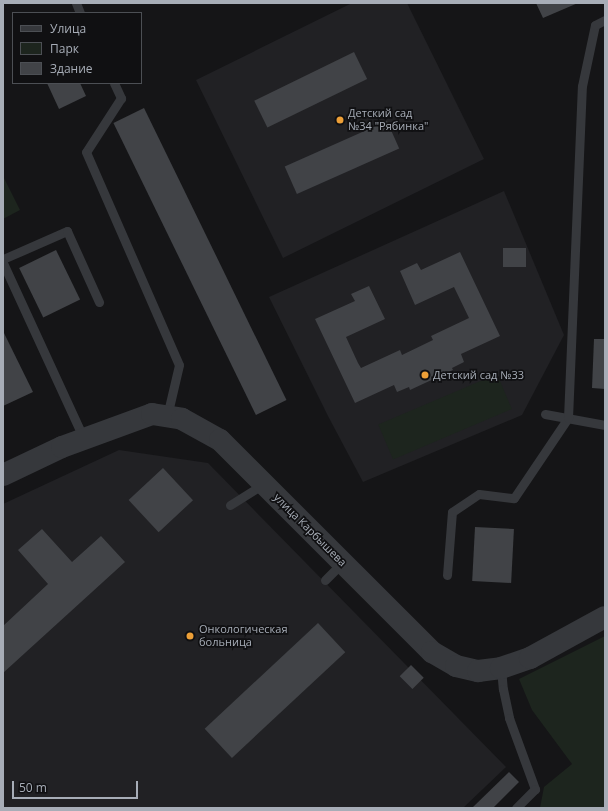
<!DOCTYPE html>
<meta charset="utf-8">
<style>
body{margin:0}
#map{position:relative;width:608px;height:811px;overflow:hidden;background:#151517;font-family:"Open Sans",sans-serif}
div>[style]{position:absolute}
.built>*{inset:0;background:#212124}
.green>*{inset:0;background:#1d251e;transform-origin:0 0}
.building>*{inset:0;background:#414347;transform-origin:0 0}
.service>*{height:9px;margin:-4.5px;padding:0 4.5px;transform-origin:4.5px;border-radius:4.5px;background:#36383c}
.tertiary>*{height:22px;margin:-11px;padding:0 11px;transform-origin:11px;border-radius:11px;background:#36383c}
.dots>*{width:11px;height:11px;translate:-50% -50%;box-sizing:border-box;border:2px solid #101012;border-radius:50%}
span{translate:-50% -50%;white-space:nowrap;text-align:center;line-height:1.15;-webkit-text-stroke:3.5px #101012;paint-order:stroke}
.poi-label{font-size:11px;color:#a7adb7}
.left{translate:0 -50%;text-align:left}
.street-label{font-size:11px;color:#a7adb7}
.frame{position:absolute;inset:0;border:4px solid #a7adb7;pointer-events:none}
.legend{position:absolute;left:12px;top:12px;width:130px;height:72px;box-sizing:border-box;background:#101012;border:1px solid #4c4f54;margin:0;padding:5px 7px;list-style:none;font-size:12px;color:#a7adb7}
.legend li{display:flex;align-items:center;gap:8px;height:20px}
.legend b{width:20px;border:1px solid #4c4f54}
.scale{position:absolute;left:12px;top:781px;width:126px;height:18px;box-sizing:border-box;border:2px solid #a7adb7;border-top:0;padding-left:5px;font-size:12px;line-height:14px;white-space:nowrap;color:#a7adb7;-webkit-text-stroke:3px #101012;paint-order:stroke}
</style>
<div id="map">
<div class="built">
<i style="clip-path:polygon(352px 3px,407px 3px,484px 159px,283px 258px,196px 80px)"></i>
<i style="clip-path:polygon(504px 191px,564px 335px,522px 415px,363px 482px,328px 416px,269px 297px)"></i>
<i style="clip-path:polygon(119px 450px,208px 463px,506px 767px,463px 808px,3px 808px,3px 504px)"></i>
</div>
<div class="green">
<i style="clip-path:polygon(3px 176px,20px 210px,3px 219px)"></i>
<i style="left:497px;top:374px;width:38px;height:129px;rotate:67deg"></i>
<i style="clip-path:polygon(605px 636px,605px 808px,540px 808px,544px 787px,572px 764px,532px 710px,519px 679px)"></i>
</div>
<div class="building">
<i style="clip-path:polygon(536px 3px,578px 3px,543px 18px)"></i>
<i style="left:354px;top:52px;width:30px;height:111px;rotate:64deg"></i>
<i style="clip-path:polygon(47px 83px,80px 83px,86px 96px,59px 109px)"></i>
<i style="left:144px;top:108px;width:325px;height:34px;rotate:64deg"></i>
<i style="left:387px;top:121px;width:30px;height:112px;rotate:66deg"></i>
<i style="left:526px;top:248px;width:19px;height:23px;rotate:90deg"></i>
<i style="left:56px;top:250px;width:55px;height:41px;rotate:64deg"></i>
<i style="clip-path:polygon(460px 252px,500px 336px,461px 354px,464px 362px,452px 368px,453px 370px,410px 390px,409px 387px,397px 392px,394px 385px,355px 403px,315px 319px,355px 301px,351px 294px,369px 286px,385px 319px,346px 337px,358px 363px,361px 368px,400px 350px,402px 355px,433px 340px,431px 336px,469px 318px,454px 287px,415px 305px,400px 271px,417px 263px,421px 270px)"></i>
<i style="clip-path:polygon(3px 331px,33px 392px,3px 406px)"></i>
<i style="clip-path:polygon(594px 339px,605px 339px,605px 389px,592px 388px)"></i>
<i style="left:163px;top:468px;width:44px;height:47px;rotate:47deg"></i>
<i style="left:475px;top:527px;width:39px;height:54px;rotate:3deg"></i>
<i style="clip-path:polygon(42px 529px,72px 562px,101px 536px,125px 562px,3px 673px,3px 626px,48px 584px,18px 550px)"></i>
<i style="left:318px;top:623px;width:40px;height:155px;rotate:47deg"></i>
<i style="left:411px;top:665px;width:18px;height:16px;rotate:45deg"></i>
<i style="clip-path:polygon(509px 772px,519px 782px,493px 808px,472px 808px)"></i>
</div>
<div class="service">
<i style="left:76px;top:3px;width:11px;rotate:68deg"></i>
<i style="left:114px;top:83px;width:17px;rotate:65deg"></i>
<i style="left:121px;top:98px;width:64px;rotate:122.9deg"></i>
<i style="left:86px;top:152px;width:232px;rotate:66.4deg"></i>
<i style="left:179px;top:365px;width:52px;rotate:103.2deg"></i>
<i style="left:3px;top:259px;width:70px;rotate:-23.6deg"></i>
<i style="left:67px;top:231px;width:78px;rotate:65.7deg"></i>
<i style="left:3px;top:263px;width:194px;rotate:65.3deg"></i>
<i style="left:545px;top:414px;width:61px;rotate:10.4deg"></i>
<i style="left:230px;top:505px;width:40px;rotate:-32deg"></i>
<i style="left:447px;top:575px;width:63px;rotate:-85.5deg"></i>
<i style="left:452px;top:512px;width:32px;rotate:-34deg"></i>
<i style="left:479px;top:494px;width:35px;rotate:7deg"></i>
<i style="left:514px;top:498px;width:97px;rotate:-56deg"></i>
<i style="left:568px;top:418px;width:332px;rotate:-87.6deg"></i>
<i style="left:582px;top:86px;width:62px;rotate:-78deg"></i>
<i style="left:595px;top:25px;width:11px;rotate:-27deg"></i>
<i style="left:325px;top:580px;width:24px;rotate:-45deg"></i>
<i style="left:501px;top:668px;width:21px;rotate:85deg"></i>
<i style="left:503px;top:689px;width:30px;rotate:78deg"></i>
<i style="left:509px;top:718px;width:76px;rotate:69.9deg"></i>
<i style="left:535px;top:789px;width:27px;rotate:135deg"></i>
</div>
<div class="tertiary">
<i style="left:3px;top:475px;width:65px;rotate:-25.4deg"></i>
<i style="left:62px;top:447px;width:96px;rotate:-20.1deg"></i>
<i style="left:152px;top:414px;width:30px;rotate:9deg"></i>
<i style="left:182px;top:419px;width:43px;rotate:28.9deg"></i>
<i style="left:220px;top:440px;width:300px;rotate:45deg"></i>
<i style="left:432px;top:652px;width:28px;rotate:30deg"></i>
<i style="left:456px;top:666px;width:23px;rotate:13deg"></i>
<i style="left:478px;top:671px;width:23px;rotate:-7deg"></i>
<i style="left:501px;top:668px;width:31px;rotate:-19deg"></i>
<i style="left:530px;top:658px;width:85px;rotate:-28.7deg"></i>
</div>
<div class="dots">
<i style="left:340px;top:120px;background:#ed9f37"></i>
<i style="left:425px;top:375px;background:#ed9f37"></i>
<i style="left:190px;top:636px;background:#ed9f37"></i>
</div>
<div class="poi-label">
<span class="left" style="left:348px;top:120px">Детский сад<br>№34 "Рябинка"</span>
<span class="left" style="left:433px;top:375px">Детский сад №33</span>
<span class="left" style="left:199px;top:636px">Онкологическая<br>больница</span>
</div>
<div class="street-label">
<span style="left:310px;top:530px;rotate:45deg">улица Карбышева</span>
</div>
<div class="frame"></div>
<ul class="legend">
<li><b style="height:5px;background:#36383c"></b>Улица</li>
<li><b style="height:11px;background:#1d251e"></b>Парк</li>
<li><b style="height:11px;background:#414347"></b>Здание</li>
</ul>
<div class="scale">50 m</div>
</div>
